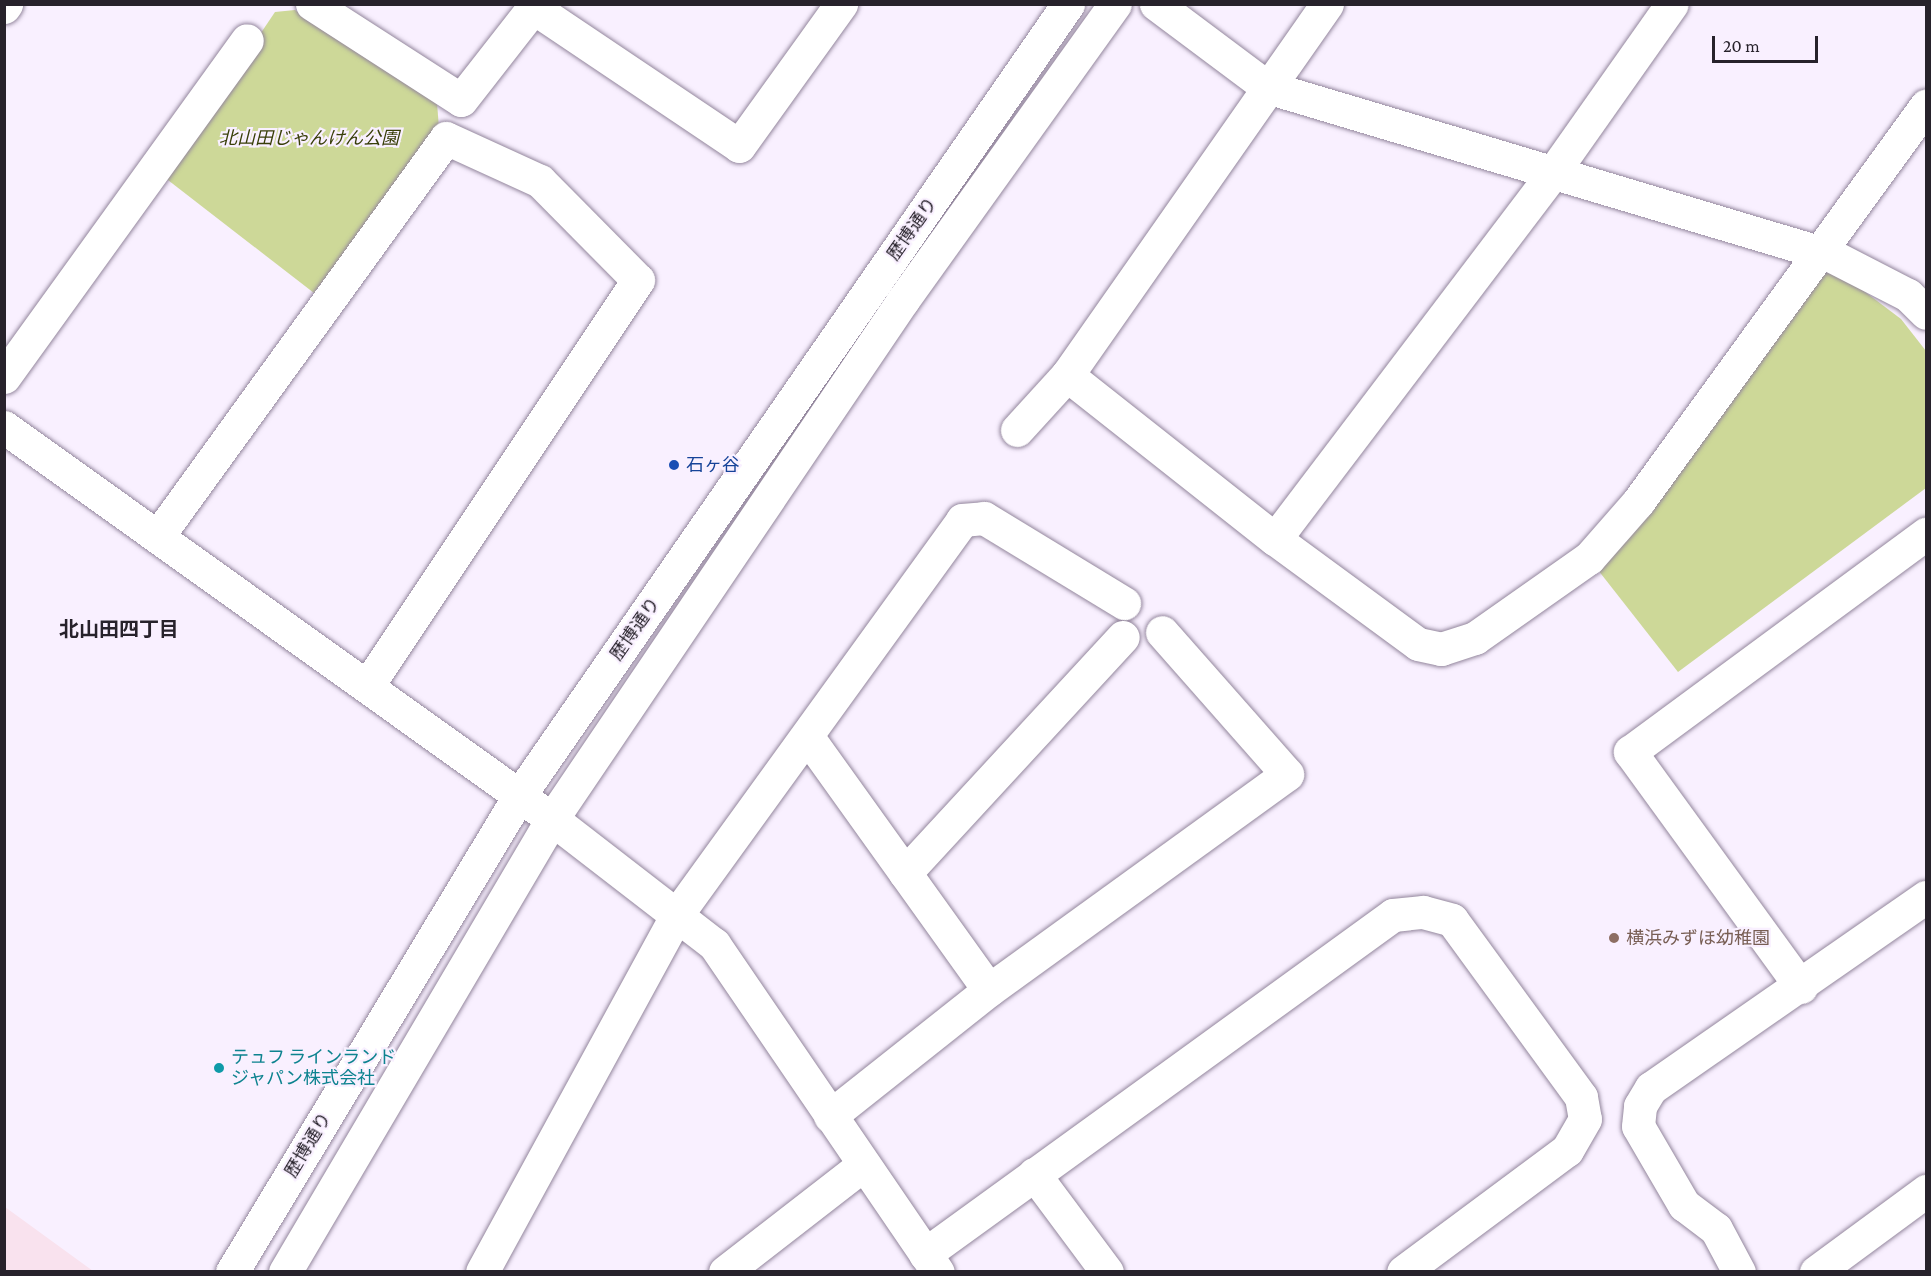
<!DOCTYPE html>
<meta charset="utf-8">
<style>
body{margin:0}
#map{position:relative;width:1931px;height:1276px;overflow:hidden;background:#f9f0ff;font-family:"Crimson Pro","Noto Sans JP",serif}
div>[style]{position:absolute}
.commercial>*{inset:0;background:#f9e2ee}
.green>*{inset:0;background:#cdd898}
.roads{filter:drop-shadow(0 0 2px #93869d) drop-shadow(0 0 2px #93869d)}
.minor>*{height:33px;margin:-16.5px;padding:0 16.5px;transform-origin:16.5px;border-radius:16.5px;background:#fff}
.dots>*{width:16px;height:16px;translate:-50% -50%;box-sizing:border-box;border:3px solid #f9f0ff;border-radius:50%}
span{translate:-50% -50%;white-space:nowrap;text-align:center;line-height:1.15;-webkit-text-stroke:4.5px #f9f0ff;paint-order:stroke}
.park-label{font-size:18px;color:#383e08;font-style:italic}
.street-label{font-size:18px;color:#27222b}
.transit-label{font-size:18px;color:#164399}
.left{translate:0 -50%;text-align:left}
.education-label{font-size:18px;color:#785e54}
.culture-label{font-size:18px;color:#0d838f}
.neighbourhood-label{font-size:20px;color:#27222b;font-weight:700}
.frame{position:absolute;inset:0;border:6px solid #27222b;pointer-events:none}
.scale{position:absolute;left:1712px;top:36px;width:106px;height:27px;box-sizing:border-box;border:3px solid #27222b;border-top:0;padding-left:8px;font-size:18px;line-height:21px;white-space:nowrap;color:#27222b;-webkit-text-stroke:4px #f9f0ff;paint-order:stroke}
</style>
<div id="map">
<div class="commercial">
<i style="clip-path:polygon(4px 1207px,5px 1207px,93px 1271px,5px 1271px)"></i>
</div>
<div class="green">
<i style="clip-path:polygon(295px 10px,437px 103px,439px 128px,314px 293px,164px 177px,275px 12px)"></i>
<i style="clip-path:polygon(1823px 268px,1852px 282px,1901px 319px,1926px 351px,1926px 488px,1678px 672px,1598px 570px)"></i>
</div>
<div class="roads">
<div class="minor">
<i style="left:312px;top:4px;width:177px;rotate:32.8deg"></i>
<i style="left:461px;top:100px;width:122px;rotate:-52deg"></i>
<i style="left:1156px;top:4px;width:139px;rotate:36.8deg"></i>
<i style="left:1267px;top:87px;width:590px;rotate:16.65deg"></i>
<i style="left:1832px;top:256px;width:85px;rotate:27.2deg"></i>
<i style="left:1908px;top:295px;width:25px;rotate:45deg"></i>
<i style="left:1327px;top:4px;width:453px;rotate:125deg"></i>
<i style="left:1067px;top:375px;width:265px;rotate:38.3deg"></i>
<i style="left:1275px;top:539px;width:177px;rotate:36.3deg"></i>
<i style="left:1418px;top:644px;width:24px;rotate:12deg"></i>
<i style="left:1441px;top:649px;width:36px;rotate:-18deg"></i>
<i style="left:1475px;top:638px;width:139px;rotate:-35.1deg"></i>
<i style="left:1589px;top:558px;width:74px;rotate:-48.8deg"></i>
<i style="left:1638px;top:502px;width:490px;rotate:-54deg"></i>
<i style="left:4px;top:7px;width:4px;rotate:-56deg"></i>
<i style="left:534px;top:8px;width:247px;rotate:33.9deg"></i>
<i style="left:739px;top:146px;width:175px;rotate:-54.3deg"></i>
<i style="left:4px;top:377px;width:415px;rotate:-54.2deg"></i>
<i style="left:4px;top:427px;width:674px;rotate:35.58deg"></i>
<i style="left:552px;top:819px;width:205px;rotate:37.7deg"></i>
<i style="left:714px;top:944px;width:397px;rotate:55.7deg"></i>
<i style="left:1017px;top:430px;width:74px;rotate:-47.7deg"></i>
<i style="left:158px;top:536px;width:491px;rotate:-54.1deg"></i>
<i style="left:446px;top:138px;width:103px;rotate:24.6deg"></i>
<i style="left:540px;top:181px;width:139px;rotate:45.3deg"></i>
<i style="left:638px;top:280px;width:488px;rotate:123.7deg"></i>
<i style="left:1275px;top:539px;width:462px;rotate:-52.8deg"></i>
<i style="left:1554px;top:171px;width:204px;rotate:-54.8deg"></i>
<i style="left:807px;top:736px;width:312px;rotate:54.4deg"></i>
<i style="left:905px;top:873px;width:321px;rotate:-47.3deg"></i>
<i style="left:1801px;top:987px;width:291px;rotate:-126deg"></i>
<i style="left:1630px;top:752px;width:368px;rotate:-36.4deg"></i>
<i style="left:830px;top:1116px;width:203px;rotate:-38.4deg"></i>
<i style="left:989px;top:990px;width:368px;rotate:-35.9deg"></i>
<i style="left:1287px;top:774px;width:189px;rotate:-131.4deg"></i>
<i style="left:1034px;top:1174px;width:122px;rotate:53.3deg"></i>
<i style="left:925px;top:1254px;width:578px;rotate:-35.92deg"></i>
<i style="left:1393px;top:915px;width:30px;rotate:-6deg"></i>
<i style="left:1423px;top:912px;width:30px;rotate:15deg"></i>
<i style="left:1452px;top:920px;width:219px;rotate:53.9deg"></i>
<i style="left:1581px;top:1097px;width:22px;rotate:80deg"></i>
<i style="left:1585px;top:1119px;width:36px;rotate:120deg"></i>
<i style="left:1567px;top:1150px;width:204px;rotate:143.4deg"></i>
<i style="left:232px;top:1272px;width:556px;rotate:-58.91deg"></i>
<i style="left:519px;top:796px;width:964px;rotate:-55.27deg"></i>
<i style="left:285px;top:1272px;width:526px;rotate:-59.48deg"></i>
<i style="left:552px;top:819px;width:627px;rotate:-55.93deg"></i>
<i style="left:903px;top:300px;width:364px;rotate:-54.4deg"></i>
<i style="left:482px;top:1272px;width:409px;rotate:-61.4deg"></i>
<i style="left:678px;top:913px;width:485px;rotate:-54.1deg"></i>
<i style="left:962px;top:520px;width:22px;rotate:-5deg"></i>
<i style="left:984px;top:518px;width:164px;rotate:31.3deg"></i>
<i style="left:725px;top:1272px;width:175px;rotate:-37.8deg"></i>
<i style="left:1739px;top:1272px;width:49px;rotate:-118.1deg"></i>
<i style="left:1716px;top:1229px;width:40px;rotate:-143deg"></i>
<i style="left:1684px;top:1205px;width:91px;rotate:-120.2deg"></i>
<i style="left:1638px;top:1126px;width:20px;rotate:-84deg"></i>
<i style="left:1640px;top:1106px;width:21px;rotate:-59deg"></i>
<i style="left:1651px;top:1088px;width:335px;rotate:-34.8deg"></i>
<i style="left:1816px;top:1272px;width:137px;rotate:-36.4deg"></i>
</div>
</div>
<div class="dots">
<i style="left:674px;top:465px;background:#1a4fb4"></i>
<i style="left:1614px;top:938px;background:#8d6e63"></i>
<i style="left:219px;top:1068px;background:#0f9aa8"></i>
</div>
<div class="park-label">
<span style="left:309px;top:138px">北山田じゃんけん公園</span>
</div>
<div class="street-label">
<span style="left:912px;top:229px;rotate:-55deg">歴博通り</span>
<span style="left:635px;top:629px;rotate:-55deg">歴博通り</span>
<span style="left:308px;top:1145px;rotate:-59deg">歴博通り</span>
</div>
<div class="transit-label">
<span class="left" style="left:686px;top:465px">石ヶ谷</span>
</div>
<div class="education-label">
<span class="left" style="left:1626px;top:938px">横浜みずほ幼稚園</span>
</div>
<div class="culture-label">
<span class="left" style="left:231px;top:1068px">テュフ ラインランド<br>ジャパン株式会社</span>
</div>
<div class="neighbourhood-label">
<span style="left:119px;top:629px">北山田四丁目</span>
</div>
<div class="frame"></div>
<div class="scale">20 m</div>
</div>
